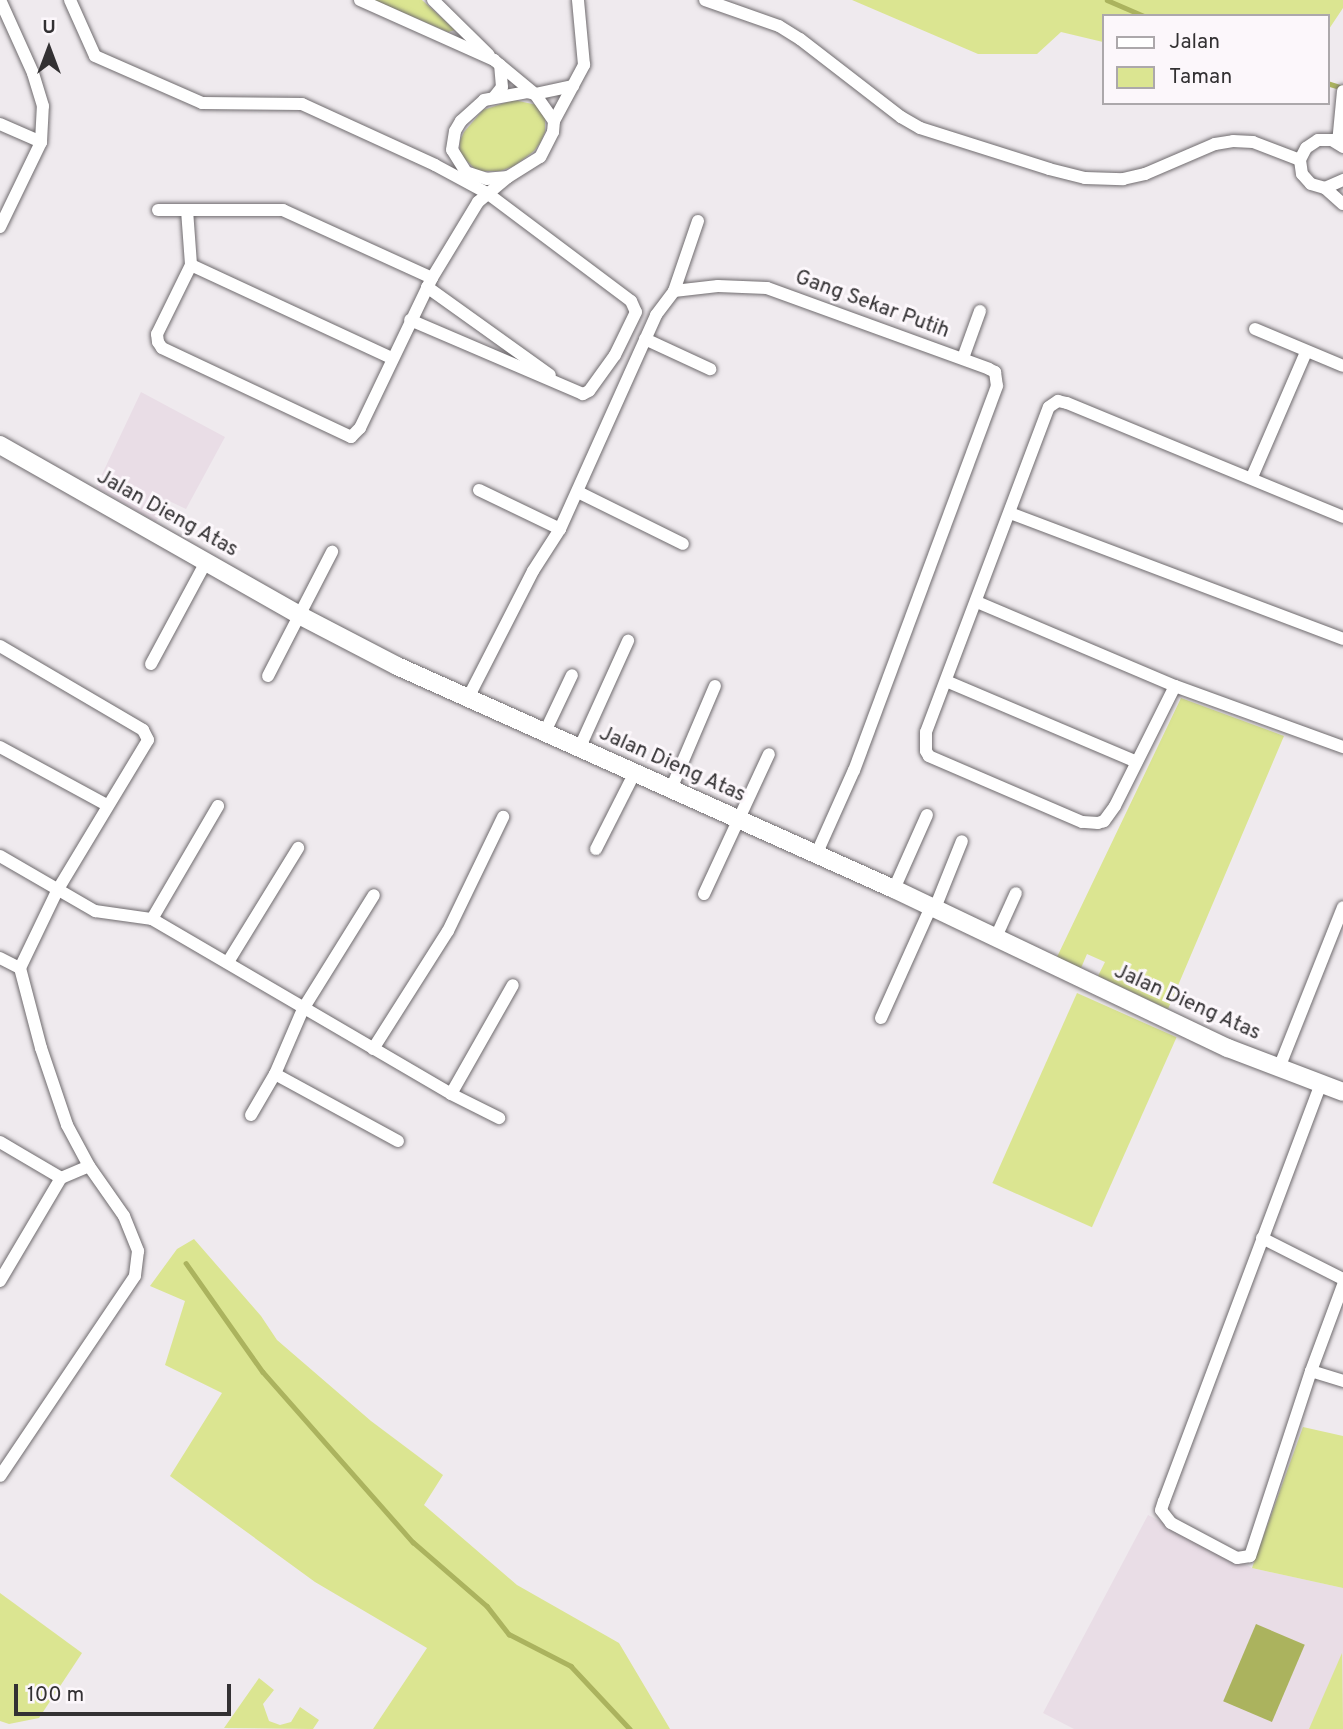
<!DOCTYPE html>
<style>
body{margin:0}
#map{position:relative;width:1343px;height:1729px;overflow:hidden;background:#efeaee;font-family:Overpass,sans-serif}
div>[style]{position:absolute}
.built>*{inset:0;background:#e9dde6}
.green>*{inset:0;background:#dbe591;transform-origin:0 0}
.water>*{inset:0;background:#abb35e;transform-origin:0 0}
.stream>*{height:4.5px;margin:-2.25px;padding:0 2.25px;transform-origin:2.25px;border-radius:2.25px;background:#abb35e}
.roads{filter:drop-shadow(0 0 2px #6f6b6e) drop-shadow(0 0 2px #6f6b6e)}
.street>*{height:12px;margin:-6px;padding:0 6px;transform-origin:6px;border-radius:6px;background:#fff}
.secondary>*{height:18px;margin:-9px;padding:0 9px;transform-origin:9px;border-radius:9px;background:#fff}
span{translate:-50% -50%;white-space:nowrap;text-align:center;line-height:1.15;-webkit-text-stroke:6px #fcf7fb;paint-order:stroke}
.street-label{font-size:21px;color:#333133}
.legend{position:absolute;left:1102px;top:14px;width:228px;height:91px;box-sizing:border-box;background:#fcf7fb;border:2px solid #aca8ab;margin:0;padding:9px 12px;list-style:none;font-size:21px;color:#333133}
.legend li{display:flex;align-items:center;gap:14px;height:35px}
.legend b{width:35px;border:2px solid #aca8ab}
.north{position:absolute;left:14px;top:14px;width:70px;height:70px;-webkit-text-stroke:5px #fcf7fb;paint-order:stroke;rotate:0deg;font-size:19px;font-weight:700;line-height:28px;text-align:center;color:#333133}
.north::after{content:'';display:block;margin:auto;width:24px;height:32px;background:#333133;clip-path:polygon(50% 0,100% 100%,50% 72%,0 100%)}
.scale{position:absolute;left:14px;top:1684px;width:217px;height:32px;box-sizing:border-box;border:4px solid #333133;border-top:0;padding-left:9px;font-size:21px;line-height:24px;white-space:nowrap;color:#333133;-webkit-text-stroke:5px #fcf7fb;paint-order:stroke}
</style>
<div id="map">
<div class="built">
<i style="clip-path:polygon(141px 392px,225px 437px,186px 509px,167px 500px,156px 522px,96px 487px)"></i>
<i style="clip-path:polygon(1148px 1515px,1252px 1568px,1343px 1588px,1343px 1729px,1074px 1729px,1043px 1713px)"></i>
</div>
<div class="green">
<i style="clip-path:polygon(374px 0,422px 0,455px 30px,448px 32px)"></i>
<i style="clip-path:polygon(852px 0,1343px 0,1343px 8px,1327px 32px,1327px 16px,1103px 16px,1103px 42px,1061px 32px,1037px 54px,978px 54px)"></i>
<i style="clip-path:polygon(514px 100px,537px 105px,545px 115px,545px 132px,540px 143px,534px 151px,514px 166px,500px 171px,477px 171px,460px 154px,460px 141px,464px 132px,483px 110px)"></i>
<i style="clip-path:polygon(1181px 698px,1284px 736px,1168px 1009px,1098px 976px,1105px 962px,1087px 954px,1081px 968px,1057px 957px)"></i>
<i style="left:1077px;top:993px;width:109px;height:208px;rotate:24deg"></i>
<i style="clip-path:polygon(194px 1239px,261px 1316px,277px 1340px,371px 1421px,443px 1475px,424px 1505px,517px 1585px,619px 1643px,670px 1729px,373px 1729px,427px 1648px,315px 1582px,170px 1476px,222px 1393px,165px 1365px,185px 1301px,150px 1286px,177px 1249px)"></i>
<i style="clip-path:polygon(1303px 1427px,1343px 1436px,1343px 1588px,1252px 1568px)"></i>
<i style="clip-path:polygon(0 1593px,82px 1653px,39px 1718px,9px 1724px,0 1721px)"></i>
<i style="clip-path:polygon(1342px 1653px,1343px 1729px,1309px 1729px)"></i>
<i style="clip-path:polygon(259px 1678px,274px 1690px,263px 1704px,269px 1721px,280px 1725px,291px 1722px,300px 1707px,319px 1720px,313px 1729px,224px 1728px)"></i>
</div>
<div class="water">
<i style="left:1256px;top:1624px;width:53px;height:84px;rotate:23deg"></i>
</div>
<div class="stream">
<i style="left:1107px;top:0;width:40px;rotate:23.4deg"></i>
<i style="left:1327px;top:83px;width:17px;rotate:17deg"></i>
<i style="left:186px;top:1263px;width:133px;rotate:54.8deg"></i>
<i style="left:263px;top:1372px;width:227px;rotate:48.6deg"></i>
<i style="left:413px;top:1542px;width:98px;rotate:40.9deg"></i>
<i style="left:487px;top:1606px;width:36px;rotate:52deg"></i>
<i style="left:509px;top:1634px;width:70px;rotate:27.3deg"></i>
<i style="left:571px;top:1666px;width:86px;rotate:46.9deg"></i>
</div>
<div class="roads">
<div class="street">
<i style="left:70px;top:0;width:61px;rotate:65.9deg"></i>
<i style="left:95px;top:56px;width:117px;rotate:23.7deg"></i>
<i style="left:202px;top:103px;width:100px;rotate:0.6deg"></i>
<i style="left:302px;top:104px;width:146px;rotate:24.6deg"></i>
<i style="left:435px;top:165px;width:59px;rotate:28.3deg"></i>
<i style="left:487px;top:193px;width:180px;rotate:36.9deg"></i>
<i style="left:631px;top:301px;width:12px;rotate:66deg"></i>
<i style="left:636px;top:312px;width:48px;rotate:116deg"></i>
<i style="left:615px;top:355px;width:44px;rotate:125.8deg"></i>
<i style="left:589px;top:391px;width:7px;rotate:153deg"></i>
<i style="left:583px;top:394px;width:188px;rotate:-156.8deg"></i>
<i style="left:360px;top:0;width:147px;rotate:24.1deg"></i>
<i style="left:494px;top:60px;width:53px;rotate:39.7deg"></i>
<i style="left:535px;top:94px;width:39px;rotate:-12deg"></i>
<i style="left:433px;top:0;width:78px;rotate:44.5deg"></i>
<i style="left:705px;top:0;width:78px;rotate:19.4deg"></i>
<i style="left:779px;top:26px;width:25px;rotate:32deg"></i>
<i style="left:800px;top:39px;width:128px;rotate:37.7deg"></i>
<i style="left:901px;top:117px;width:22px;rotate:30deg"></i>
<i style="left:920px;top:128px;width:135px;rotate:17.6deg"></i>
<i style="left:1049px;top:169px;width:37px;rotate:14deg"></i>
<i style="left:1085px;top:178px;width:38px;rotate:2deg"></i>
<i style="left:1123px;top:179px;width:23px;rotate:-13deg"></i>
<i style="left:1145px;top:174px;width:76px;rotate:-23.2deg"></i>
<i style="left:1215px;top:144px;width:18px;rotate:-9deg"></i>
<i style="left:1233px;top:141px;width:20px;rotate:3deg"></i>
<i style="left:1253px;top:142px;width:50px;rotate:21deg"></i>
<i style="left:527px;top:92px;width:8px;rotate:14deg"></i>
<i style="left:535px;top:94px;width:33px;rotate:55deg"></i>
<i style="left:554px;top:121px;width:11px;rotate:95deg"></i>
<i style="left:553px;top:132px;width:28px;rotate:117deg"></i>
<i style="left:540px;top:157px;width:38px;rotate:148deg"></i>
<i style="left:508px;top:177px;width:21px;rotate:175deg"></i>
<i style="left:487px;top:179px;width:22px;rotate:-162deg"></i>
<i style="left:466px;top:172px;width:26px;rotate:-122deg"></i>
<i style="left:452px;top:150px;width:19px;rotate:-81deg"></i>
<i style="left:455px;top:131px;width:12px;rotate:-59deg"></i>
<i style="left:461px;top:121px;width:31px;rotate:-42deg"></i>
<i style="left:484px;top:100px;width:44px;rotate:-10.5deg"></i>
<i style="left:495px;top:96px;width:11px;rotate:-52deg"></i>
<i style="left:502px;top:87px;width:22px;rotate:-95deg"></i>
<i style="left:554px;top:121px;width:64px;rotate:-61.8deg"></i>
<i style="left:584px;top:65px;width:65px;rotate:-95.3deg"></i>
<i style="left:0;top:124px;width:45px;rotate:23.7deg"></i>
<i style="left:1338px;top:143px;width:52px;rotate:-84.5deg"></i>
<i style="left:1343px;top:147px;width:13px;rotate:-148deg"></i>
<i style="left:1332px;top:140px;width:14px;rotate:180deg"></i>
<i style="left:1318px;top:140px;width:14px;rotate:146deg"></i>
<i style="left:1306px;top:148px;width:13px;rotate:117deg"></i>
<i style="left:1300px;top:160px;width:14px;rotate:82deg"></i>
<i style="left:1302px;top:174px;width:13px;rotate:48deg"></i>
<i style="left:1311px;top:184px;width:15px;rotate:16deg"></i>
<i style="left:1325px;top:188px;width:20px;rotate:-24deg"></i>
<i style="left:1325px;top:188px;width:24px;rotate:42deg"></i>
<i style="left:158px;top:210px;width:29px"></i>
<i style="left:0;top:227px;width:94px;rotate:-64.2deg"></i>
<i style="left:41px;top:142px;width:36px;rotate:-87deg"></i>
<i style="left:43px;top:106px;width:34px;rotate:-107deg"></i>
<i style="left:33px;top:73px;width:80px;rotate:-114.3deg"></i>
<i style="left:191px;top:265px;width:221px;rotate:24.9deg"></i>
<i style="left:432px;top:278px;width:164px;rotate:-155.5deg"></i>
<i style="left:283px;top:210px;width:96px;rotate:180deg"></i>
<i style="left:187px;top:210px;width:55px;rotate:85.8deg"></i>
<i style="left:191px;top:265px;width:77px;rotate:116.2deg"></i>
<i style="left:157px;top:334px;width:8px;rotate:83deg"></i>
<i style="left:158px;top:342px;width:7px;rotate:56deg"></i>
<i style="left:162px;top:348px;width:209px;rotate:25.2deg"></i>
<i style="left:351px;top:437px;width:13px;rotate:-45deg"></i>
<i style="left:360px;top:428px;width:166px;rotate:-64.4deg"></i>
<i style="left:432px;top:278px;width:89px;rotate:-58.8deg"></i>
<i style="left:478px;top:202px;width:39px;rotate:-40deg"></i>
<i style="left:427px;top:287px;width:151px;rotate:35.6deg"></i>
<i style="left:674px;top:291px;width:74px;rotate:-71.1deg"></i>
<i style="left:1255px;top:329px;width:95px;rotate:22.8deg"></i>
<i style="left:645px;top:339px;width:72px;rotate:24.8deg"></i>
<i style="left:963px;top:358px;width:50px;rotate:-70.1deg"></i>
<i style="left:1252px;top:477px;width:136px;rotate:-66.6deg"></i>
<i style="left:479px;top:490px;width:90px;rotate:25.7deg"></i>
<i style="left:578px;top:492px;width:117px;rotate:26.3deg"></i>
<i style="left:1010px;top:513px;width:356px;rotate:20.7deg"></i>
<i style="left:977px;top:602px;width:215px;rotate:23deg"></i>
<i style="left:1175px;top:686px;width:179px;rotate:20deg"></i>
<i style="left:0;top:646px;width:166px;rotate:30.4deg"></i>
<i style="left:143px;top:730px;width:11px;rotate:63deg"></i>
<i style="left:148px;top:740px;width:174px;rotate:121.1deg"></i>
<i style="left:58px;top:889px;width:88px;rotate:115.7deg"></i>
<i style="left:151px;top:664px;width:116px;rotate:-61.7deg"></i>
<i style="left:268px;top:676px;width:140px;rotate:-62.7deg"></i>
<i style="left:946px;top:681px;width:207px;rotate:23deg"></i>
<i style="left:1175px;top:686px;width:134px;rotate:116.6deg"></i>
<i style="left:1115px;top:806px;width:19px;rotate:126deg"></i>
<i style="left:1104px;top:821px;width:6px;rotate:162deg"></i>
<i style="left:1098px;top:823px;width:16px;rotate:-176deg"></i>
<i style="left:1082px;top:822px;width:167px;rotate:-156.7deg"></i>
<i style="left:929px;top:756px;width:6px;rotate:-121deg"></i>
<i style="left:926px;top:751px;width:19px;rotate:-90deg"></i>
<i style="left:926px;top:732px;width:347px;rotate:-69.3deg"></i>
<i style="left:1049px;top:407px;width:11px;rotate:-34deg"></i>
<i style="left:1058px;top:401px;width:9px;rotate:13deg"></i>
<i style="left:1067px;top:403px;width:299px;rotate:22.4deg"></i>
<i style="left:468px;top:698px;width:143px;rotate:-62.9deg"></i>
<i style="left:533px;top:571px;width:50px;rotate:-57.3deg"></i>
<i style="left:560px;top:529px;width:235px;rotate:-65.8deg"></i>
<i style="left:656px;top:315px;width:30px;rotate:-53deg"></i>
<i style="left:674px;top:291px;width:44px;rotate:-6.5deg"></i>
<i style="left:718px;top:286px;width:49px;rotate:2.3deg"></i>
<i style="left:767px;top:288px;width:236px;rotate:20deg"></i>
<i style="left:989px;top:369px;width:7px;rotate:27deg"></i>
<i style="left:995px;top:372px;width:14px;rotate:82deg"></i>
<i style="left:997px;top:386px;width:410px;rotate:110.4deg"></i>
<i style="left:854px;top:770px;width:93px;rotate:114.1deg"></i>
<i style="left:544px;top:734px;width:65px;rotate:-64.6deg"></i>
<i style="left:0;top:747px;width:122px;rotate:28.5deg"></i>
<i style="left:579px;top:749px;width:119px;rotate:-65.6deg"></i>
<i style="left:671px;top:789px;width:112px;rotate:-66.9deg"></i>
<i style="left:596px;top:849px;width:84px;rotate:-63.1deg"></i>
<i style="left:0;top:856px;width:110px;rotate:30.1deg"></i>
<i style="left:95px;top:911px;width:58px;rotate:8deg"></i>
<i style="left:152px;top:919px;width:346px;rotate:30.3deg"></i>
<i style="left:451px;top:1094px;width:54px;rotate:26.6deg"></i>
<i style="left:894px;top:889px;width:81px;rotate:-66deg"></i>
<i style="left:704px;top:894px;width:154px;rotate:-65.1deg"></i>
<i style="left:935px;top:908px;width:72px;rotate:-68.1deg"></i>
<i style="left:152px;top:919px;width:131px;rotate:-59.7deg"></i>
<i style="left:996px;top:937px;width:48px;rotate:-65.6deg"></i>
<i style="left:0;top:958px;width:22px;rotate:27deg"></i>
<i style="left:20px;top:968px;width:83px;rotate:75.3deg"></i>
<i style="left:41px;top:1048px;width:81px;rotate:71.3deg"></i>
<i style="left:67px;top:1125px;width:47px;rotate:61.8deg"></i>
<i style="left:89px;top:1166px;width:61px;rotate:55deg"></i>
<i style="left:124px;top:1216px;width:38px;rotate:68deg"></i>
<i style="left:138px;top:1251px;width:25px;rotate:97deg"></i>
<i style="left:135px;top:1276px;width:241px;rotate:124deg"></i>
<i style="left:228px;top:962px;width:134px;rotate:-58.4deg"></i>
<i style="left:881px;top:1018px;width:122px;rotate:-65.8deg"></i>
<i style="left:373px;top:1049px;width:140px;rotate:-57.6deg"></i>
<i style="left:448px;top:931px;width:127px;rotate:-64.2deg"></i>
<i style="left:1279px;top:1068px;width:173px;rotate:-68.3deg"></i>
<i style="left:275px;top:1074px;width:140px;rotate:28.6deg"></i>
<i style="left:451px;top:1094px;width:125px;rotate:-60.4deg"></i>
<i style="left:251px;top:1115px;width:48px;rotate:-59.7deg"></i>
<i style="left:275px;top:1074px;width:71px;rotate:-66.7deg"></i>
<i style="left:303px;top:1009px;width:134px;rotate:-58.1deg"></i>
<i style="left:0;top:1142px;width:71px;rotate:30.5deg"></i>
<i style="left:1262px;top:1238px;width:91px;rotate:26.8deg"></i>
<i style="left:0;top:1281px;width:120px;rotate:-59.4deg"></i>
<i style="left:61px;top:1178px;width:30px;rotate:-23deg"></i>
<i style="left:1343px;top:1285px;width:92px;rotate:110.4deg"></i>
<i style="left:1311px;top:1371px;width:34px;rotate:17deg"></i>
<i style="left:1311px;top:1371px;width:195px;rotate:108.2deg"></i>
<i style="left:1250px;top:1556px;width:13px;rotate:171deg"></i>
<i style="left:1237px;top:1558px;width:75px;rotate:-152.1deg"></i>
<i style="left:1171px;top:1523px;width:16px;rotate:-128deg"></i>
<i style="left:1161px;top:1510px;width:9px;rotate:-72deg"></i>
<i style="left:1164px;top:1501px;width:446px;rotate:-69.4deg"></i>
</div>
<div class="secondary">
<i style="left:0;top:445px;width:344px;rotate:29.6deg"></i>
<i style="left:299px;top:615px;width:110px;rotate:27.5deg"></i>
<i style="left:397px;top:666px;width:545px;rotate:24.17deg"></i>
<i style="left:894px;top:889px;width:370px;rotate:25.5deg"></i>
<i style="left:1228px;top:1048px;width:123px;rotate:20.9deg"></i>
</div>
</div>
<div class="street-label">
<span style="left:872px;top:305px;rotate:20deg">Gang Sekar Putih</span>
<span style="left:167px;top:514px;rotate:29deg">Jalan Dieng Atas</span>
<span style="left:672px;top:765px;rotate:24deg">Jalan Dieng Atas</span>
<span style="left:1187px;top:1003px;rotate:24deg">Jalan Dieng Atas</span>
</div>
<ul class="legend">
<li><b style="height:9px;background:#fff"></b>Jalan</li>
<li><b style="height:19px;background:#dbe591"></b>Taman</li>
</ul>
<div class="north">U</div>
<div class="scale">100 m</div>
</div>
